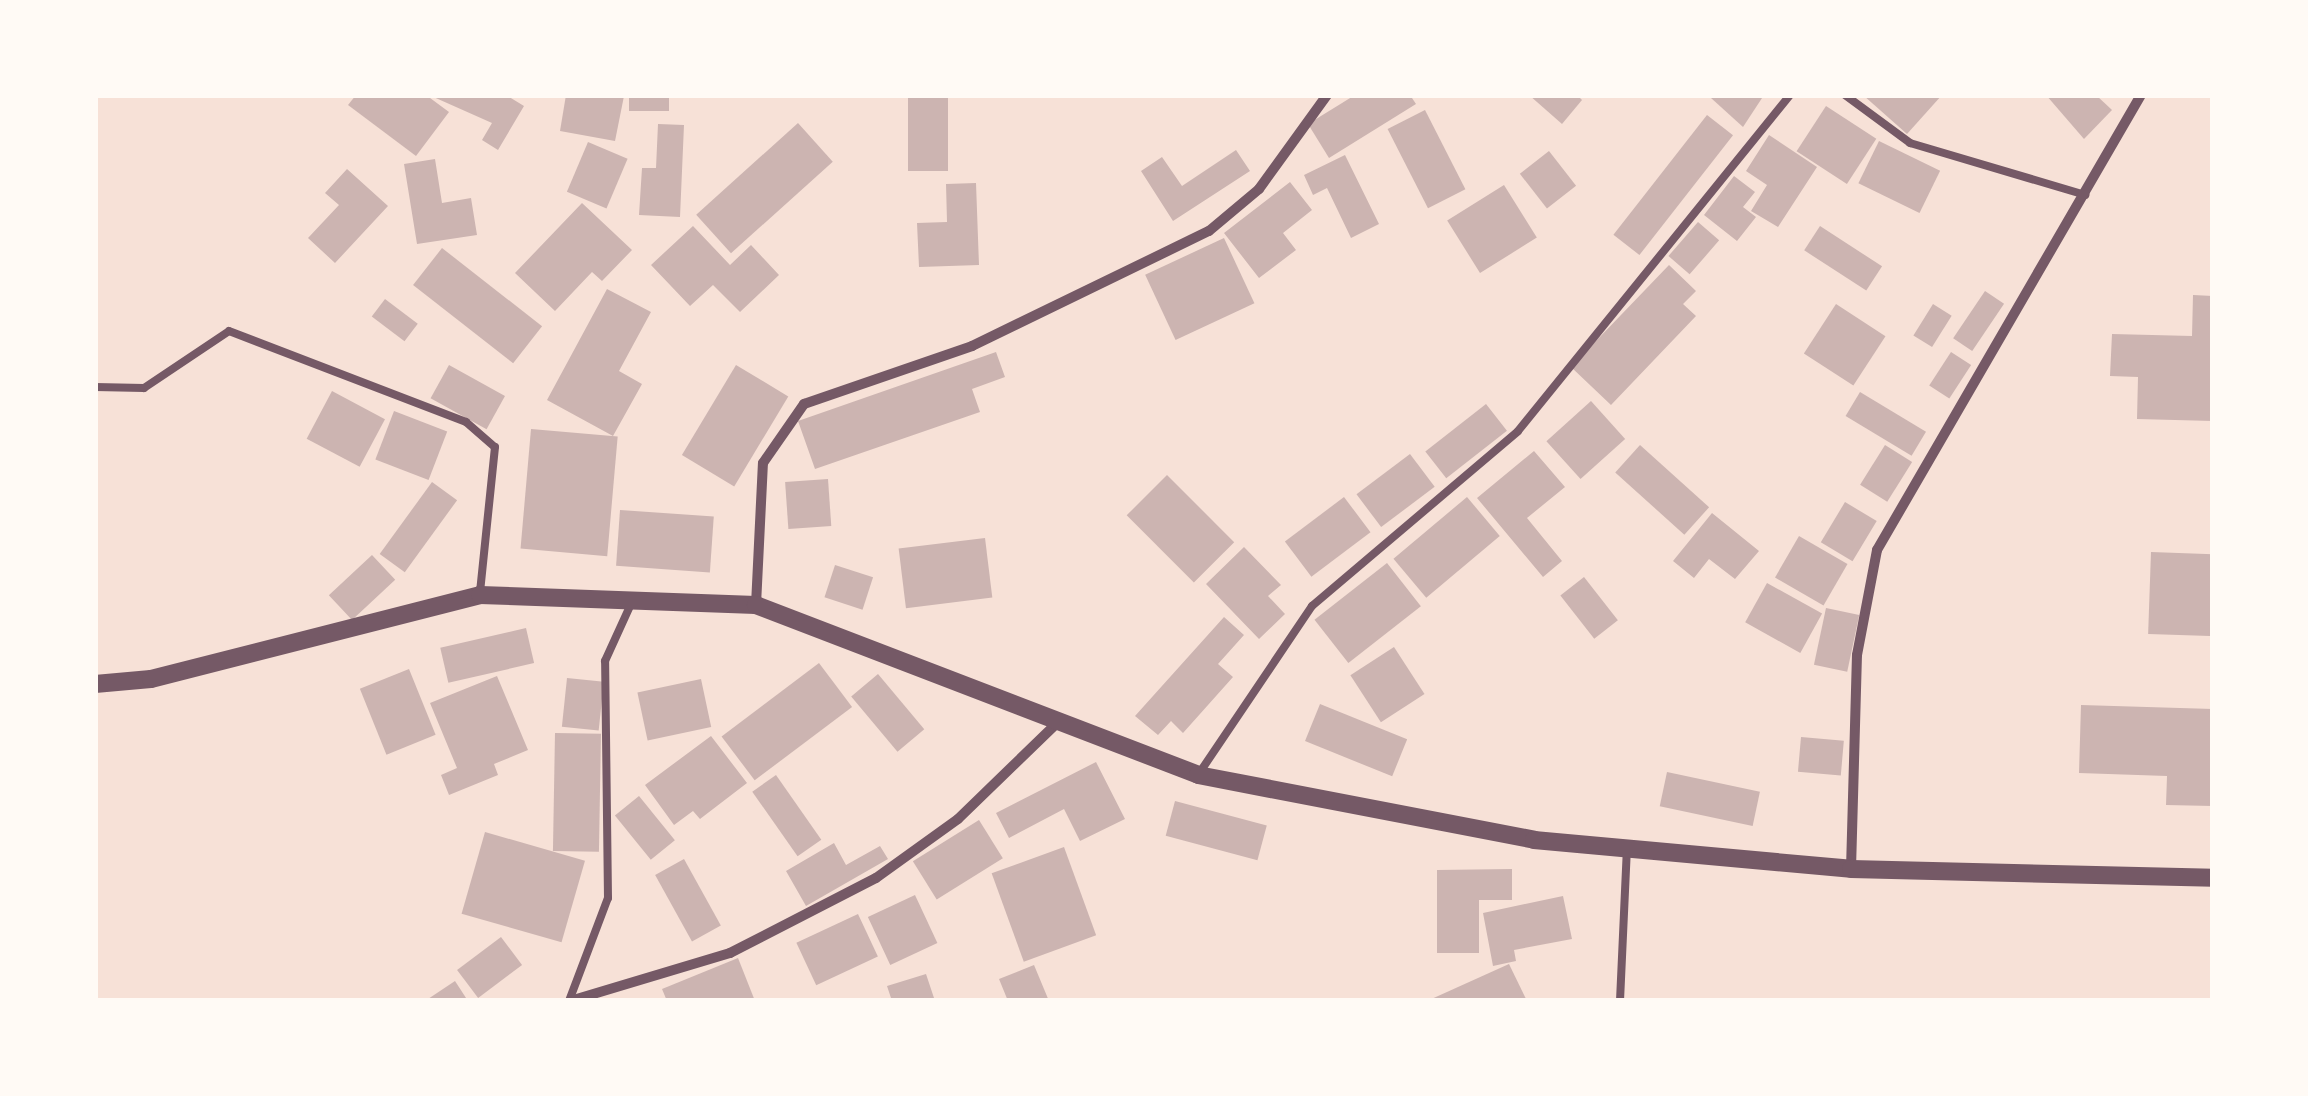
<!DOCTYPE html>
<style>
body{margin:0}
#map{position:relative;width:2308px;height:1096px;overflow:hidden;background:#f7e1d7;font-family:"Source Sans 3",sans-serif}
div>[style]{position:absolute}
.building>*{inset:0;background:#ccb4b1;transform-origin:0 0}
.service>*{height:8px;margin:-4px;padding:0 4px;transform-origin:4px;border-radius:4px;background:#755966}
.minor>*{height:10px;margin:-5px;padding:0 5px;transform-origin:5px;border-radius:5px;background:#755966}
.tertiary>*{height:18px;margin:-9px;padding:0 9px;transform-origin:9px;border-radius:9px;background:#755966}
span{translate:-50% -50%;white-space:nowrap;text-align:center;line-height:1.15;-webkit-text-stroke:8px #fffaf5;paint-order:stroke}
.frame{position:absolute;inset:0;border:98px solid #fffaf5;pointer-events:none}
</style>
<div id="map">
<div class="building">
<i style="clip-path:polygon(356px 95px,426px 95px,449px 112px,416px 156px,348px 105px)"></i>
<i style="clip-path:polygon(429px 95px,506px 95px,524px 106px,498px 150px,482px 140px,492px 123px)"></i>
<i style="clip-path:polygon(566px 95px,624px 96px,615px 141px,560px 131px)"></i>
<i style="left:629px;top:95px;width:40px;height:16px"></i>
<i style="left:908px;top:95px;width:40px;height:76px"></i>
<i style="clip-path:polygon(1355px 95px,1410px 95px,1416px 104px,1329px 158px,1308px 124px)"></i>
<i style="clip-path:polygon(1529px 95px,1577px 95px,1582px 100px,1562px 124px)"></i>
<i style="clip-path:polygon(1764px 95px,1743px 127px,1711px 98px,1713px 95px)"></i>
<i style="clip-path:polygon(1863px 95px,1942px 95px,1907px 134px)"></i>
<i style="clip-path:polygon(2046px 95px,2096px 95px,2112px 110px,2084px 139px)"></i>
<i style="left:1826px;top:106px;width:60px;height:54px;rotate:33deg"></i>
<i style="left:1425px;top:110px;width:89px;height:42px;rotate:63deg"></i>
<i style="left:1707px;top:115px;width:33px;height:152px;rotate:38deg"></i>
<i style="left:798px;top:123px;width:52px;height:137px;rotate:48deg"></i>
<i style="clip-path:polygon(658px 124px,684px 125px,680px 217px,639px 215px,642px 168px,656px 168px)"></i>
<i style="clip-path:polygon(1769px 135px,1817px 167px,1778px 227px,1751px 211px,1767px 185px,1746px 171px)"></i>
<i style="left:1879px;top:141px;width:68px;height:47px;rotate:26deg"></i>
<i style="left:588px;top:142px;width:43px;height:54px;rotate:23deg"></i>
<i style="clip-path:polygon(1236px 150px,1250px 171px,1173px 221px,1141px 171px,1162px 157px,1182px 186px)"></i>
<i style="left:1549px;top:151px;width:44px;height:37px;rotate:52deg"></i>
<i style="clip-path:polygon(1345px 155px,1379px 224px,1351px 238px,1327px 188px,1313px 195px,1304px 175px)"></i>
<i style="clip-path:polygon(435px 159px,442px 203px,471px 198px,477px 235px,417px 244px,404px 164px)"></i>
<i style="clip-path:polygon(347px 169px,388px 206px,335px 263px,308px 238px,339px 205px,325px 193px)"></i>
<i style="clip-path:polygon(1734px 176px,1755px 192px,1743px 207px,1756px 217px,1737px 241px,1704px 215px)"></i>
<i style="clip-path:polygon(1290px 182px,1312px 210px,1283px 233px,1296px 250px,1259px 278px,1224px 233px)"></i>
<i style="clip-path:polygon(976px 183px,979px 265px,919px 267px,917px 223px,947px 222px,946px 184px)"></i>
<i style="left:1504px;top:185px;width:62px;height:67px;rotate:58deg"></i>
<i style="clip-path:polygon(582px 203px,632px 250px,602px 281px,592px 272px,555px 311px,515px 273px)"></i>
<i style="left:1698px;top:222px;width:28px;height:45px;rotate:41deg"></i>
<i style="clip-path:polygon(693px 226px,730px 265px,751px 245px,779px 275px,740px 312px,713px 285px,690px 306px,651px 265px)"></i>
<i style="left:1820px;top:226px;width:74px;height:29px;rotate:33deg"></i>
<i style="left:1224px;top:238px;width:72px;height:87px;rotate:65deg"></i>
<i style="left:442px;top:248px;width:127px;height:47px;rotate:38deg"></i>
<i style="clip-path:polygon(1669px 265px,1696px 291px,1683px 304px,1696px 316px,1611px 405px,1571px 367px)"></i>
<i style="clip-path:polygon(607px 289px,651px 312px,619px 371px,642px 384px,613px 436px,547px 400px)"></i>
<i style="left:1985px;top:291px;width:23px;height:57px;rotate:34deg"></i>
<i style="clip-path:polygon(2193px 295px,2213px 296px,2213px 421px,2137px 419px,2138px 377px,2110px 376px,2112px 334px,2192px 336px)"></i>
<i style="left:385px;top:299px;width:41px;height:22px;rotate:37deg"></i>
<i style="left:1836px;top:304px;width:59px;height:59px;rotate:33deg"></i>
<i style="left:1933px;top:304px;width:22px;height:37px;rotate:32deg"></i>
<i style="clip-path:polygon(996px 352px,1005px 377px,972px 389px,980px 412px,815px 469px,798px 421px)"></i>
<i style="left:1951px;top:352px;width:24px;height:40px;rotate:33deg"></i>
<i style="left:449px;top:365px;width:64px;height:38px;rotate:29deg"></i>
<i style="left:736px;top:365px;width:61px;height:105px;rotate:31deg"></i>
<i style="left:332px;top:391px;width:60px;height:54px;rotate:28deg"></i>
<i style="left:1860px;top:392px;width:77px;height:28px;rotate:31deg"></i>
<i style="left:1591px;top:401px;width:51px;height:60px;rotate:48deg"></i>
<i style="left:1486px;top:404px;width:34px;height:77px;rotate:52deg"></i>
<i style="left:394px;top:411px;width:57px;height:52px;rotate:21deg"></i>
<i style="left:531px;top:429px;width:87px;height:120px;rotate:5deg"></i>
<i style="left:1640px;top:445px;width:93px;height:37px;rotate:42deg"></i>
<i style="left:1885px;top:445px;width:32px;height:47px;rotate:32deg"></i>
<i style="clip-path:polygon(1534px 451px,1565px 487px,1527px 518px,1562px 561px,1543px 577px,1477px 498px)"></i>
<i style="left:1410px;top:454px;width:41px;height:67px;rotate:53deg"></i>
<i style="left:1167px;top:475px;width:95px;height:57px;rotate:45deg"></i>
<i style="left:828px;top:479px;width:47px;height:43px;rotate:86deg"></i>
<i style="left:432px;top:482px;width:31px;height:89px;rotate:36deg"></i>
<i style="left:1344px;top:497px;width:44px;height:74px;rotate:53deg"></i>
<i style="left:1467px;top:497px;width:51px;height:96px;rotate:50deg"></i>
<i style="left:1845px;top:502px;width:37px;height:47px;rotate:31deg"></i>
<i style="left:620px;top:510px;width:94px;height:56px;rotate:4deg"></i>
<i style="clip-path:polygon(1712px 513px,1759px 551px,1735px 579px,1709px 559px,1694px 578px,1673px 561px)"></i>
<i style="left:1799px;top:536px;width:56px;height:48px;rotate:30deg"></i>
<i style="left:985px;top:538px;width:60px;height:87px;rotate:83deg"></i>
<i style="clip-path:polygon(1244px 547px,1281px 585px,1268px 596px,1285px 614px,1259px 639px,1206px 584px)"></i>
<i style="left:2151px;top:552px;width:62px;height:82px;rotate:2deg"></i>
<i style="left:372px;top:555px;width:34px;height:59px;rotate:47deg"></i>
<i style="left:1387px;top:563px;width:55px;height:92px;rotate:52deg"></i>
<i style="left:835px;top:565px;width:40px;height:34px;rotate:18deg"></i>
<i style="left:1584px;top:577px;width:55px;height:30px;rotate:52deg"></i>
<i style="left:1767px;top:583px;width:63px;height:45px;rotate:29deg"></i>
<i style="left:1826px;top:608px;width:34px;height:58px;rotate:12deg"></i>
<i style="clip-path:polygon(1224px 617px,1244px 635px,1218px 664px,1233px 677px,1183px 733px,1171px 721px,1158px 735px,1135px 716px)"></i>
<i style="left:526px;top:628px;width:36px;height:88px;rotate:77deg"></i>
<i style="left:1394px;top:647px;width:56px;height:52px;rotate:57deg"></i>
<i style="left:819px;top:663px;width:55px;height:122px;rotate:53deg"></i>
<i style="left:409px;top:669px;width:71px;height:53px;rotate:68deg"></i>
<i style="left:878px;top:674px;width:72px;height:35px;rotate:50deg"></i>
<i style="clip-path:polygon(497px 676px,528px 750px,494px 764px,498px 775px,449px 795px,441px 775px,457px 768px,430px 703px)"></i>
<i style="left:567px;top:678px;width:37px;height:49px;rotate:6deg"></i>
<i style="left:701px;top:679px;width:49px;height:65px;rotate:78deg"></i>
<i style="left:1320px;top:704px;width:94px;height:40px;rotate:22deg"></i>
<i style="clip-path:polygon(2081px 705px,2213px 709px,2213px 806px,2166px 805px,2167px 776px,2079px 773px)"></i>
<i style="left:555px;top:733px;width:46px;height:118px;rotate:1deg"></i>
<i style="clip-path:polygon(711px 736px,747px 783px,700px 819px,693px 811px,674px 825px,645px 785px)"></i>
<i style="left:1801px;top:737px;width:43px;height:35px;rotate:5deg"></i>
<i style="clip-path:polygon(1096px 762px,1125px 819px,1080px 841px,1064px 809px,1009px 838px,996px 813px)"></i>
<i style="left:1667px;top:772px;width:95px;height:35px;rotate:12deg"></i>
<i style="left:776px;top:775px;width:79px;height:29px;rotate:55deg"></i>
<i style="left:639px;top:796px;width:57px;height:31px;rotate:51deg"></i>
<i style="left:1175px;top:801px;width:95px;height:36px;rotate:15deg"></i>
<i style="left:979px;top:820px;width:45px;height:78px;rotate:58deg"></i>
<i style="left:485px;top:832px;width:104px;height:85px;rotate:16deg"></i>
<i style="clip-path:polygon(834px 843px,846px 865px,880px 846px,888px 859px,806px 906px,786px 871px)"></i>
<i style="left:1064px;top:847px;width:94px;height:77px;rotate:70deg"></i>
<i style="left:684px;top:859px;width:76px;height:33px;rotate:61deg"></i>
<i style="clip-path:polygon(1512px 869px,1512px 900px,1479px 900px,1479px 953px,1437px 953px,1437px 870px)"></i>
<i style="left:915px;top:895px;width:53px;height:52px;rotate:65deg"></i>
<i style="clip-path:polygon(1563px 896px,1572px 939px,1514px 950px,1516px 961px,1493px 966px,1483px 913px)"></i>
<i style="left:858px;top:914px;width:47px;height:68px;rotate:65deg"></i>
<i style="left:501px;top:937px;width:35px;height:55px;rotate:53deg"></i>
<i style="clip-path:polygon(738px 958px,755px 1001px,667px 1001px,662px 989px)"></i>
<i style="clip-path:polygon(1509px 964px,1527px 1001px,1427px 1001px)"></i>
<i style="clip-path:polygon(1034px 965px,1049px 1001px,1008px 1001px,999px 979px)"></i>
<i style="clip-path:polygon(926px 974px,935px 1001px,892px 1001px,887px 986px)"></i>
<i style="clip-path:polygon(455px 981px,468px 1001px,425px 1001px)"></i>
</div>
<div class="service">
<i style="left:1845px;top:95px;width:81px;rotate:36.4deg"></i>
<i style="left:1910px;top:143px;width:183px;rotate:16.5deg"></i>
<i style="left:95px;top:387px;width:49px;rotate:1.2deg"></i>
<i style="left:144px;top:388px;width:102px;rotate:-33.8deg"></i>
<i style="left:229px;top:331px;width:254px;rotate:21deg"></i>
<i style="left:466px;top:422px;width:38px;rotate:41deg"></i>
<i style="left:495px;top:447px;width:146px;rotate:95.9deg"></i>
<i style="left:1198px;top:775px;width:204px;rotate:-56deg"></i>
<i style="left:1312px;top:606px;width:270px;rotate:-40.3deg"></i>
<i style="left:1518px;top:431px;width:432px;rotate:-51deg"></i>
<i style="left:569px;top:1001px;width:110px;rotate:-69.3deg"></i>
<i style="left:608px;top:898px;width:237px;rotate:-90.7deg"></i>
<i style="left:605px;top:661px;width:63px;rotate:-65.5deg"></i>
<i style="left:1620px;top:1001px;width:152px;rotate:-87.4deg"></i>
</div>
<div class="minor">
<i style="left:756px;top:605px;width:142px;rotate:-87.2deg"></i>
<i style="left:763px;top:463px;width:72px;rotate:-55.2deg"></i>
<i style="left:804px;top:404px;width:178px;rotate:-19deg"></i>
<i style="left:972px;top:346px;width:263px;rotate:-25.9deg"></i>
<i style="left:1209px;top:231px;width:65px;rotate:-40deg"></i>
<i style="left:1259px;top:189px;width:116px;rotate:-54.1deg"></i>
<i style="left:1851px;top:869px;width:214px;rotate:-88.4deg"></i>
<i style="left:1857px;top:655px;width:107px;rotate:-79.2deg"></i>
<i style="left:1877px;top:550px;width:526px;rotate:-59.88deg"></i>
<i style="left:570px;top:1001px;width:167px;rotate:-16.7deg"></i>
<i style="left:730px;top:953px;width:164px;rotate:-27.2deg"></i>
<i style="left:876px;top:878px;width:101px;rotate:-35.7deg"></i>
<i style="left:958px;top:819px;width:136px;rotate:-44.1deg"></i>
</div>
<div class="tertiary">
<i style="left:95px;top:684px;width:56px;rotate:-5.1deg"></i>
<i style="left:151px;top:679px;width:340px;rotate:-14.3deg"></i>
<i style="left:480px;top:595px;width:276px;rotate:2.1deg"></i>
<i style="left:756px;top:605px;width:474px;rotate:21deg"></i>
<i style="left:1198px;top:775px;width:342px;rotate:10.9deg"></i>
<i style="left:1534px;top:840px;width:318px;rotate:5.2deg"></i>
<i style="left:1851px;top:869px;width:362px;rotate:1.4deg"></i>
</div>
<div class="frame"></div>
</div>
